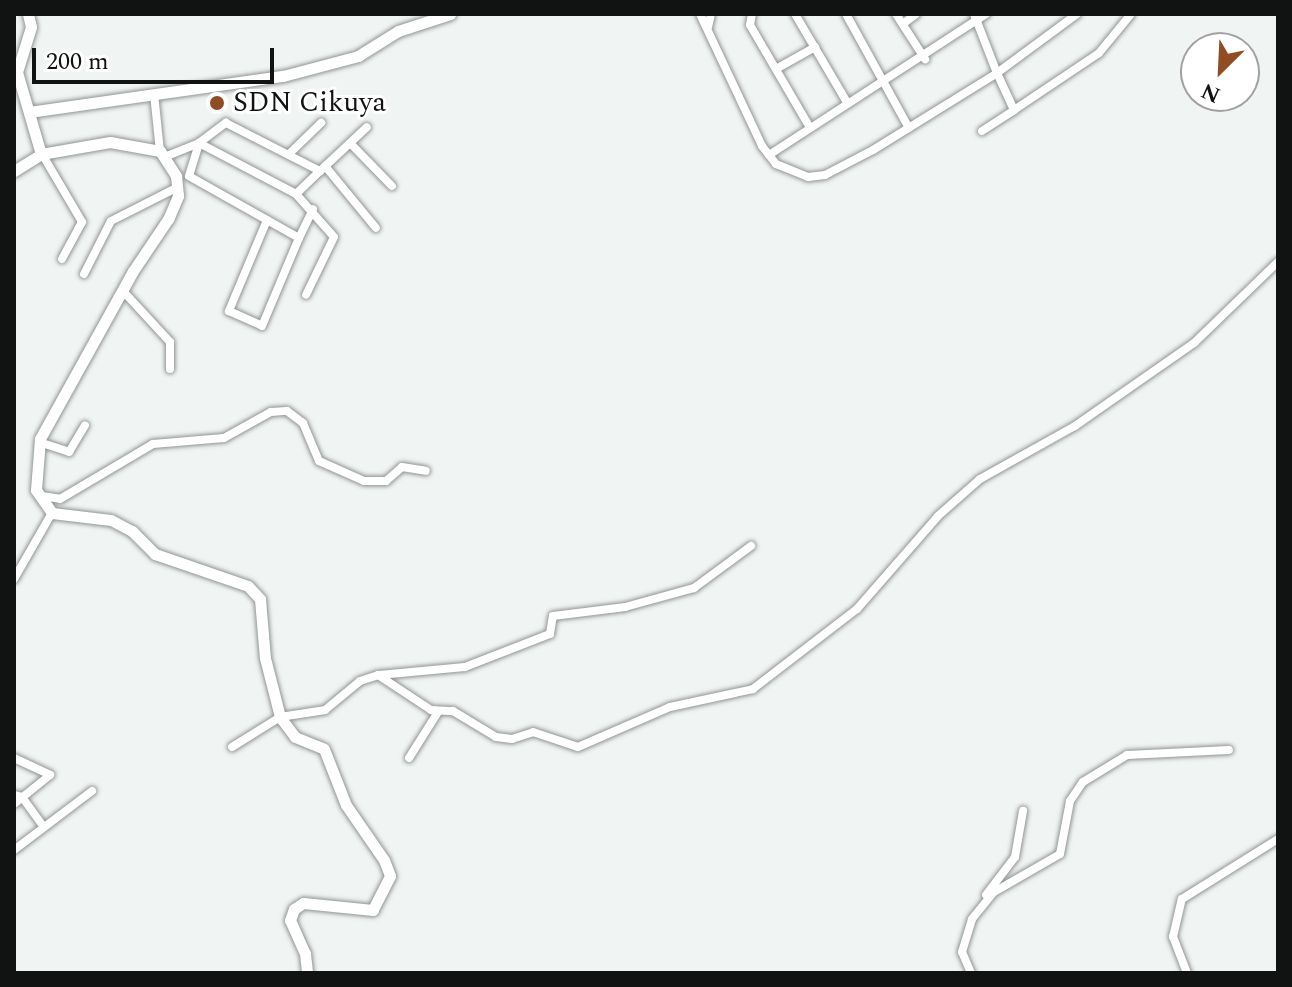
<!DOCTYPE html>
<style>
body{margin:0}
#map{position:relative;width:1292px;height:987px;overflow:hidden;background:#f0f4f3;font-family:Spectral,serif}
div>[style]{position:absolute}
.roads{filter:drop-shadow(0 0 2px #919594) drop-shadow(0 0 2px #919594)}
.street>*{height:8px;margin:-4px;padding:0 4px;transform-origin:4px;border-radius:4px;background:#fff}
.secondary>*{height:11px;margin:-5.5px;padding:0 5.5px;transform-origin:5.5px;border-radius:5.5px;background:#fff}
.dots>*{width:22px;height:22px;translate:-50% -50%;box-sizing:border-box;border:4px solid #fff;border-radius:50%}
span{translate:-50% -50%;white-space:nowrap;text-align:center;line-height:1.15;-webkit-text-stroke:6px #fff;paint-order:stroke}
.poi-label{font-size:28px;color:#111312}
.left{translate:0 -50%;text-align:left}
.frame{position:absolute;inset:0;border:16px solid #111312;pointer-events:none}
.north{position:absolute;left:1180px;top:32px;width:80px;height:80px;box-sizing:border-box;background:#fff;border:2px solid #a0a1a0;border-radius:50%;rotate:204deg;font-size:22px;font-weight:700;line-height:32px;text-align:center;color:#111312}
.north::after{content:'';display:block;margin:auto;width:28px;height:36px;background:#914c21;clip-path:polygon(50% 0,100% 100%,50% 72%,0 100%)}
.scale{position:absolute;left:32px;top:48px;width:242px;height:36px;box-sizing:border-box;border:4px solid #111312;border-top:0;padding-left:10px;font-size:24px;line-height:28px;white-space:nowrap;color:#111312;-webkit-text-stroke:6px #fff;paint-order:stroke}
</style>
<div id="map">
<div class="roads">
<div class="street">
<i style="left:700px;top:14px;width:146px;rotate:64.8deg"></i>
<i style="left:762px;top:146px;width:23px;rotate:52deg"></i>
<i style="left:776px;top:164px;width:35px;rotate:22deg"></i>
<i style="left:808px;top:177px;width:17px;rotate:-7deg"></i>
<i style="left:825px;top:175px;width:54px;rotate:-27.5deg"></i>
<i style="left:873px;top:150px;width:146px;rotate:-31.8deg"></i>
<i style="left:997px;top:73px;width:41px;rotate:65.3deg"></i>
<i style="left:1014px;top:110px;width:102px;rotate:-33.8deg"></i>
<i style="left:1099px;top:53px;width:50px;rotate:-50.6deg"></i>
<i style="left:752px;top:14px;width:11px;rotate:100deg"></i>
<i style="left:750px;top:25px;width:117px;rotate:59.7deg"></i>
<i style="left:795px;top:14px;width:104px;rotate:59.5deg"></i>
<i style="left:846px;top:14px;width:130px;rotate:61.1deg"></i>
<i style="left:896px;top:14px;width:54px;rotate:57.2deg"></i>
<i style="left:974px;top:14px;width:63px;rotate:68.7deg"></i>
<i style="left:997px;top:73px;width:99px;rotate:-36.4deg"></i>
<i style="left:904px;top:23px;width:15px;rotate:-37deg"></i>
<i style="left:708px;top:27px;width:13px;rotate:-77deg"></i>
<i style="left:776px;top:69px;width:45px;rotate:-29.4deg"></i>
<i style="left:154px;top:94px;width:57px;rotate:84deg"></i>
<i style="left:982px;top:131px;width:38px;rotate:-33deg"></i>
<i style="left:350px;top:143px;width:60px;rotate:45.7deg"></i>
<i style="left:42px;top:154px;width:79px;rotate:59.5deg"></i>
<i style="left:82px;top:222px;width:42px;rotate:118.4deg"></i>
<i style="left:289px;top:154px;width:45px;rotate:-44.1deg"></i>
<i style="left:769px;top:155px;width:259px;rotate:-33deg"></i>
<i style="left:167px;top:156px;width:35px;rotate:-22deg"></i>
<i style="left:199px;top:143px;width:34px;rotate:-37deg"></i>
<i style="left:226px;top:123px;width:106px;rotate:27.1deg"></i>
<i style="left:320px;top:171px;width:64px;rotate:-43.1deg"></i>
<i style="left:325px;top:166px;width:80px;rotate:50.6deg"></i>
<i style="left:296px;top:194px;width:57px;rotate:48.5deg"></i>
<i style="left:334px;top:237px;width:64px;rotate:115.8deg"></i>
<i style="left:267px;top:220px;width:99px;rotate:112.7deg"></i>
<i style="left:229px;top:311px;width:36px;rotate:24deg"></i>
<i style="left:262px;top:326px;width:95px;rotate:-67.2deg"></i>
<i style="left:299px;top:238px;width:126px;rotate:-150.6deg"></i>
<i style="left:189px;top:176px;width:34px;rotate:-73deg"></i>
<i style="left:199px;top:143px;width:110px;rotate:27.7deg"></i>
<i style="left:296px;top:194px;width:33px;rotate:-44deg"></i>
<i style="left:299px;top:238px;width:32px;rotate:-64deg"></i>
<i style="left:84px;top:274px;width:59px;rotate:-63deg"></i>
<i style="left:111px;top:221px;width:75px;rotate:-26.9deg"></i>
<i style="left:123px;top:291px;width:69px;rotate:47.3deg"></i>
<i style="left:170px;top:342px;width:27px;rotate:90deg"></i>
<i style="left:39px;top:442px;width:32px;rotate:18deg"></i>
<i style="left:69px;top:452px;width:31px;rotate:-59deg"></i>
<i style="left:42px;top:496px;width:18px;rotate:9deg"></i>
<i style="left:60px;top:499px;width:108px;rotate:-30.6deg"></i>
<i style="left:153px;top:444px;width:71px;rotate:-4.8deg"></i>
<i style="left:224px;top:438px;width:54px;rotate:-29deg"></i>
<i style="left:271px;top:412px;width:16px;rotate:-4deg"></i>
<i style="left:287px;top:411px;width:20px;rotate:37deg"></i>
<i style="left:303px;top:423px;width:41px;rotate:67.2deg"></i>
<i style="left:319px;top:461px;width:49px;rotate:24deg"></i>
<i style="left:364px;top:481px;width:22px"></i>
<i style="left:386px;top:481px;width:21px;rotate:-41deg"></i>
<i style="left:402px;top:467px;width:24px;rotate:9deg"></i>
<i style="left:14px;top:579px;width:76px;rotate:-60.1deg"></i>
<i style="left:379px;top:675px;width:86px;rotate:-5.3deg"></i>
<i style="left:465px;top:667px;width:91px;rotate:-21.2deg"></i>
<i style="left:550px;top:634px;width:18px;rotate:-81deg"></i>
<i style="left:553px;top:616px;width:73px;rotate:-7.1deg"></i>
<i style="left:625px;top:607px;width:72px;rotate:-15.4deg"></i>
<i style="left:694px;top:588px;width:71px;rotate:-36.4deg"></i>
<i style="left:232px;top:747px;width:57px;rotate:-32deg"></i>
<i style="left:280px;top:717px;width:46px;rotate:-8.8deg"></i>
<i style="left:325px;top:710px;width:45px;rotate:-39.6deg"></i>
<i style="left:360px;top:681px;width:19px;rotate:-18deg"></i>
<i style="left:378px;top:675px;width:64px;rotate:33.4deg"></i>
<i style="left:431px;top:710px;width:22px;rotate:3deg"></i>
<i style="left:453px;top:711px;width:50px;rotate:31.2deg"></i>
<i style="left:496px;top:737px;width:16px;rotate:7deg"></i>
<i style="left:512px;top:739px;width:22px;rotate:-18deg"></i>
<i style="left:533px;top:732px;width:47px;rotate:18.4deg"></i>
<i style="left:578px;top:747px;width:100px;rotate:-23.5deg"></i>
<i style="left:670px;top:707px;width:85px;rotate:-12.2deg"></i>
<i style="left:753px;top:689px;width:131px;rotate:-37.6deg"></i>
<i style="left:857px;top:609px;width:123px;rotate:-48.9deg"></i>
<i style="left:938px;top:516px;width:56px;rotate:-41.4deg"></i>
<i style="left:980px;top:479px;width:109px;rotate:-29.2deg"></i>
<i style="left:1075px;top:426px;width:145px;rotate:-34.9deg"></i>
<i style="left:1194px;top:343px;width:117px;rotate:-44deg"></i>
<i style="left:14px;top:758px;width:40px;rotate:25deg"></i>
<i style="left:50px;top:775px;width:46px;rotate:141.1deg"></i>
<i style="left:409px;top:758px;width:54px;rotate:-57.8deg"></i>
<i style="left:14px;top:795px;width:8px;rotate:14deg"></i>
<i style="left:22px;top:797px;width:34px;rotate:54deg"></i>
<i style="left:14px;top:850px;width:98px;rotate:-37.1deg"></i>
<i style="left:986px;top:895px;width:48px;rotate:-52.7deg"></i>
<i style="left:1015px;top:857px;width:47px;rotate:-80.1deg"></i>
<i style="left:971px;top:973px;width:23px;rotate:-113deg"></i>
<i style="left:962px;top:952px;width:34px;rotate:-73deg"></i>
<i style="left:972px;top:919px;width:35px;rotate:-51deg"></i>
<i style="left:994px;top:892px;width:76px;rotate:-29.9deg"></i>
<i style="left:1060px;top:854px;width:54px;rotate:-79.3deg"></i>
<i style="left:1070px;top:801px;width:23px;rotate:-56deg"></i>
<i style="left:1083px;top:782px;width:52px;rotate:-31.5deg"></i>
<i style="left:1127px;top:755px;width:102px;rotate:-2.8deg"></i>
<i style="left:1187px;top:973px;width:39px;rotate:-111deg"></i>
<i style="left:1173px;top:937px;width:39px;rotate:-77deg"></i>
<i style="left:1182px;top:899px;width:113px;rotate:-32deg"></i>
</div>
<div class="secondary">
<i style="left:28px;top:14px;width:13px;rotate:77deg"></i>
<i style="left:31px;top:27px;width:47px;rotate:107.3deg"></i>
<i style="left:17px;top:72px;width:85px;rotate:73.7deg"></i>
<i style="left:29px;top:112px;width:257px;rotate:-8.1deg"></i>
<i style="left:283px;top:76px;width:78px;rotate:-14.9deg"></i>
<i style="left:358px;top:56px;width:47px;rotate:-32deg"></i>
<i style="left:398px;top:31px;width:55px;rotate:-18.1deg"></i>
<i style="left:14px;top:171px;width:32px;rotate:-32deg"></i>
<i style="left:41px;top:154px;width:70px;rotate:-9.9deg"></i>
<i style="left:110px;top:142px;width:51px;rotate:10.2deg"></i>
<i style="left:160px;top:151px;width:30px;rotate:57deg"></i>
<i style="left:176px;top:176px;width:20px;rotate:84deg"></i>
<i style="left:178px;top:196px;width:25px;rotate:113deg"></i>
<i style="left:168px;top:219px;width:63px;rotate:123.9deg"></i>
<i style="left:133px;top:271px;width:192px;rotate:119deg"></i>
<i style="left:40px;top:439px;width:51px;rotate:94.5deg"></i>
<i style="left:36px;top:490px;width:28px;rotate:55deg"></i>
<i style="left:52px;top:513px;width:59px;rotate:6.8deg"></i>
<i style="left:111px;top:520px;width:24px;rotate:28deg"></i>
<i style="left:132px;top:531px;width:33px;rotate:45deg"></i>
<i style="left:155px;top:554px;width:98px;rotate:19deg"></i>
<i style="left:248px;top:586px;width:18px;rotate:47deg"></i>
<i style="left:260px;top:599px;width:59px;rotate:85.2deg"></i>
<i style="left:265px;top:658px;width:61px;rotate:75.7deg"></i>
<i style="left:280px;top:717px;width:25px;rotate:53deg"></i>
<i style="left:295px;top:737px;width:31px;rotate:22deg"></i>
<i style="left:324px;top:749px;width:60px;rotate:68.6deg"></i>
<i style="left:346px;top:805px;width:67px;rotate:55.4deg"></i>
<i style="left:384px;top:860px;width:17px;rotate:69deg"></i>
<i style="left:390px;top:876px;width:38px;rotate:117deg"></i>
<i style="left:373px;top:910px;width:70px;rotate:-174.3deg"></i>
<i style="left:303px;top:903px;width:11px;rotate:146deg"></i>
<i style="left:294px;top:909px;width:12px;rotate:110deg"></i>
<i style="left:290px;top:920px;width:36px;rotate:66deg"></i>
<i style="left:305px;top:953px;width:20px;rotate:84deg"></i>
</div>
</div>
<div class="dots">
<i style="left:217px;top:103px;background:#914c21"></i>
</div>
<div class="poi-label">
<span class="left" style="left:233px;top:103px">SDN Cikuya</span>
</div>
<div class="frame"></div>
<div class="north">N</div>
<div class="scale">200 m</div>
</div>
